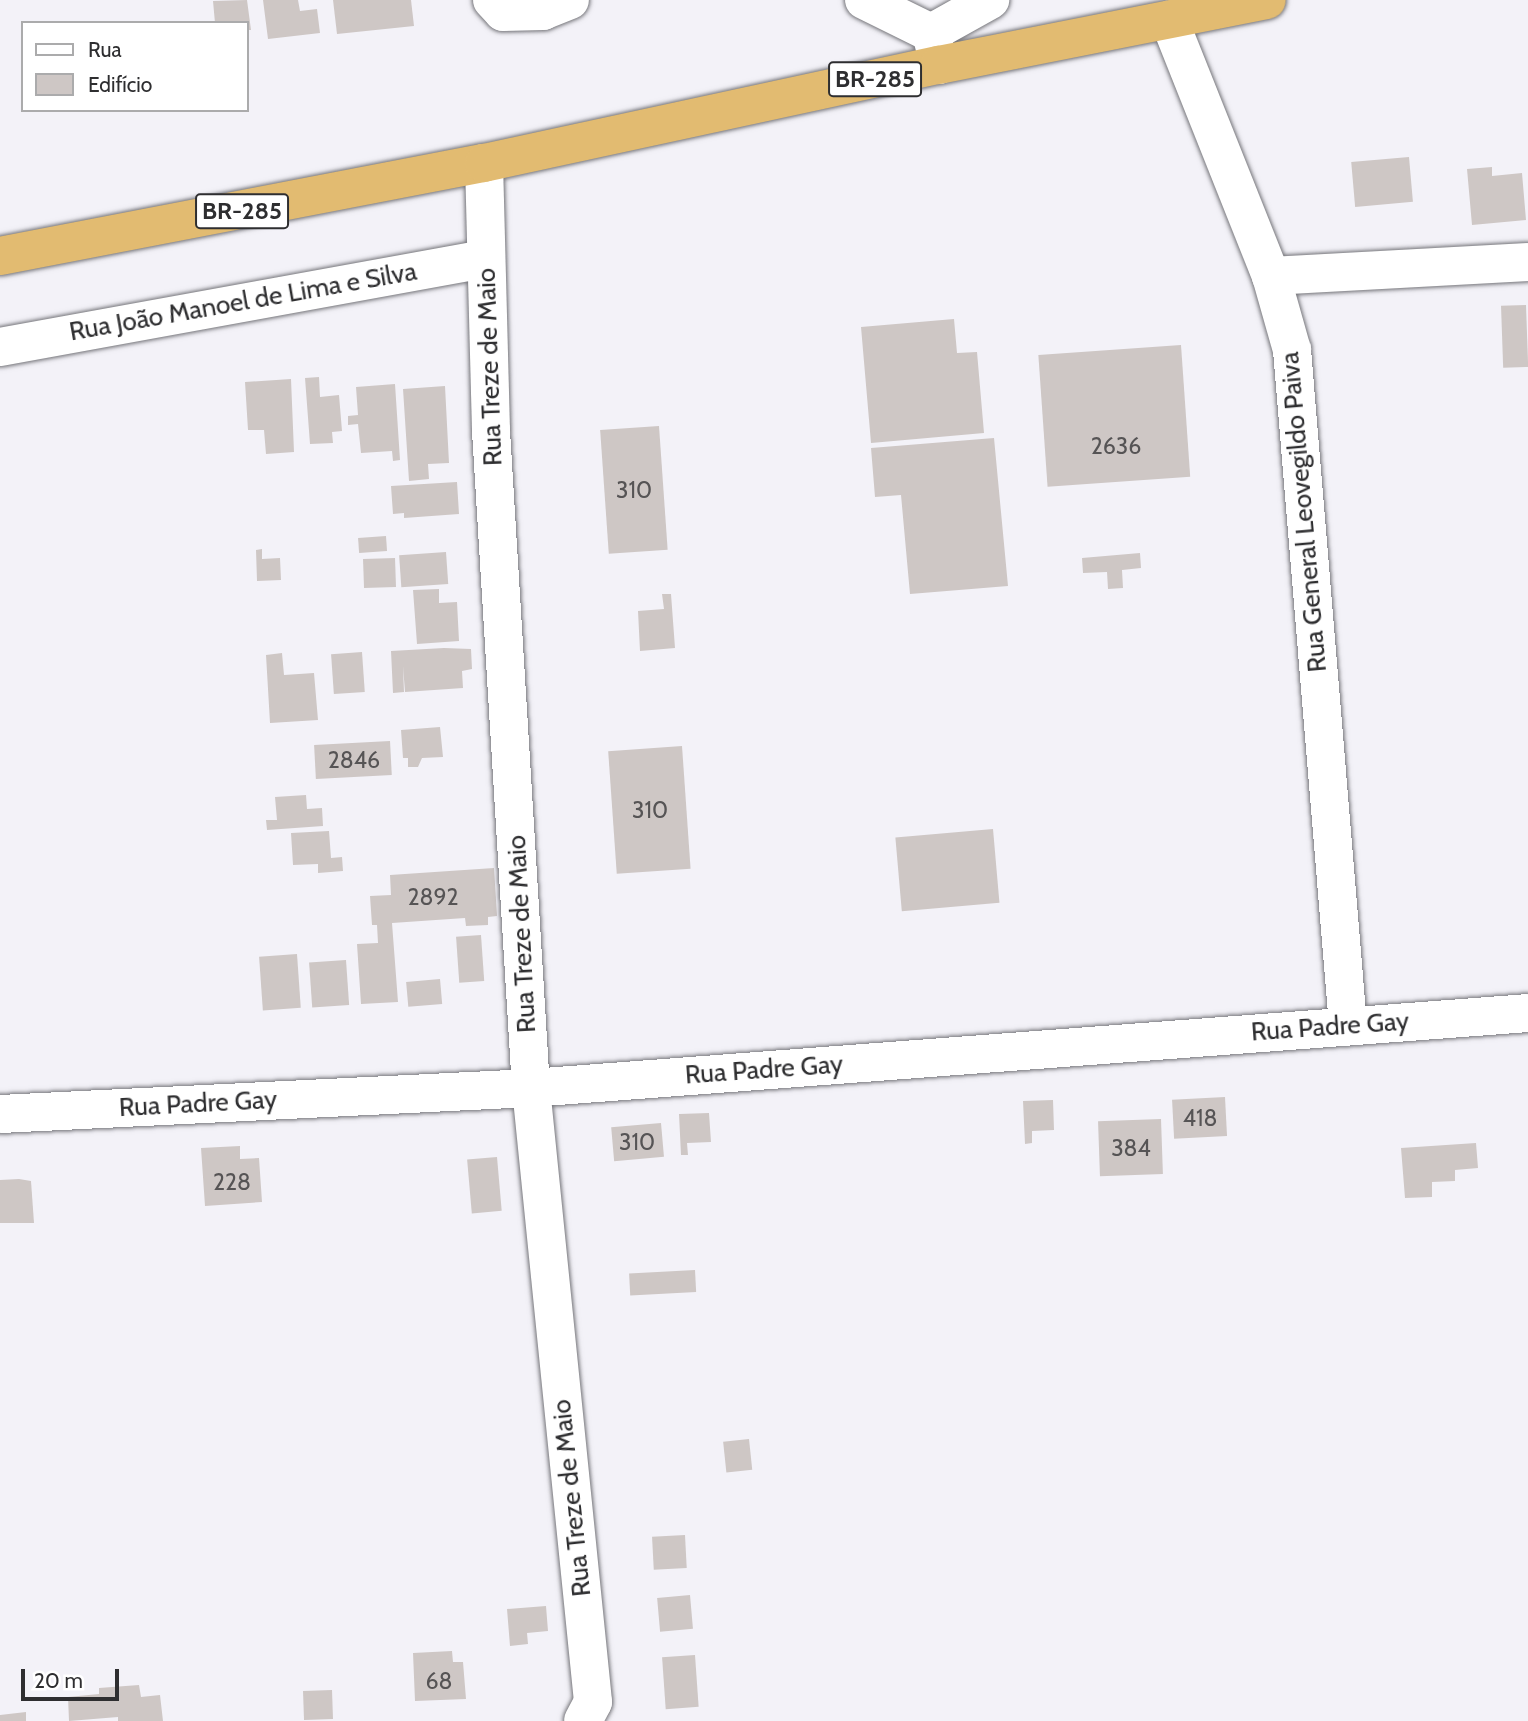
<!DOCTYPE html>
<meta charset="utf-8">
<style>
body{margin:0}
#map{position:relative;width:1528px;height:1721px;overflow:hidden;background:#f3f2f8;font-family:Cabin,sans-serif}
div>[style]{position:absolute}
.building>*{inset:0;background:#cec7c5;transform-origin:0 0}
.roads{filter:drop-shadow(0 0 2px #76767b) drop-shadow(0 0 2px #76767b)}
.minor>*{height:38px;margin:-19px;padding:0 19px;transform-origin:19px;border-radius:19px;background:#fff}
.highway>*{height:38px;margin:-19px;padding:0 19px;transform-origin:19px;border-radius:19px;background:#e2bb71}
span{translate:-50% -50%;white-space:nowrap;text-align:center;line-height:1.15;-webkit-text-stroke:5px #fff;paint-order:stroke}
.number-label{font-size:23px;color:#565455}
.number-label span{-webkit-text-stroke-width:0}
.shield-label span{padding:2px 5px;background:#fff;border:2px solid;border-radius:5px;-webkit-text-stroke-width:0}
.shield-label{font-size:24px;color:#2e2e30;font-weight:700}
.street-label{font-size:26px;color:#2e2e30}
.legend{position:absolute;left:21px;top:21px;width:228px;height:91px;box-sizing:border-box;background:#fff;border:2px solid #ababac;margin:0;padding:9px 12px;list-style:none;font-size:21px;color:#2e2e30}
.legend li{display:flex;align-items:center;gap:14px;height:35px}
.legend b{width:35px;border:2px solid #ababac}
.scale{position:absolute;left:21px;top:1669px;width:98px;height:32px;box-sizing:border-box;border:4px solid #2e2e30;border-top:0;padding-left:9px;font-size:21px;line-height:24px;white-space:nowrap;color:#2e2e30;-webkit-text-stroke:5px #fff;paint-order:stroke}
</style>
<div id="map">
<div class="building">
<i style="clip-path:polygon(247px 0,251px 30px,247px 30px,247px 23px,215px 23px,213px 1px)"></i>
<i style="clip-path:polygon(263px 0,298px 0,300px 11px,317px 9px,320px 33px,268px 39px)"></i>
<i style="clip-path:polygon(333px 0,411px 0,414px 26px,337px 34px)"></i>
<i style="left:1409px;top:157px;width:45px;height:58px;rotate:85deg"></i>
<i style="clip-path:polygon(1492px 167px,1492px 176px,1522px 173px,1526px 220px,1472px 225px,1467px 169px)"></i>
<i style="left:1526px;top:305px;width:62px;height:25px;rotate:88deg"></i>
<i style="clip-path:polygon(954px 319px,957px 353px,977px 352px,984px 433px,871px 443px,861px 327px)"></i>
<i style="left:1181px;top:345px;width:132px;height:143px;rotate:86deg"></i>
<i style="clip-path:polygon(319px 377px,320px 397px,339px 395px,342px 431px,332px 432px,333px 443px,310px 444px,305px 378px)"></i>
<i style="clip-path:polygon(291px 379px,294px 452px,266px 454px,264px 430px,248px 430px,245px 382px)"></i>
<i style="clip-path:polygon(395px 384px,400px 460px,393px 461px,392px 451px,361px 453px,358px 424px,348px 425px,348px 416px,358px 415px,356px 387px)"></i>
<i style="clip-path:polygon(445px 386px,449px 463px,428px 464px,429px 479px,409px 481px,403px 389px)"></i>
<i style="left:659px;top:426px;width:124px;height:59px;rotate:86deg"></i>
<i style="clip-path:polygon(994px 438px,1008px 586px,910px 594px,901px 495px,875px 497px,871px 448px)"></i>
<i style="clip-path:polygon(457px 482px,459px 514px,404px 518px,404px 513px,393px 514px,391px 486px)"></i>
<i style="left:386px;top:536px;width:15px;height:28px;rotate:86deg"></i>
<i style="clip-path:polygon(262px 549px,262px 559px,280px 558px,281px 580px,257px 581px,256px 550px)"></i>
<i style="left:446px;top:552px;width:32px;height:47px;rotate:86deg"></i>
<i style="clip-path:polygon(1140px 553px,1141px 568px,1122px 570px,1123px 588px,1108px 589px,1107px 572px,1083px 573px,1082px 558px)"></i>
<i style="left:395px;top:558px;width:29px;height:32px;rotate:88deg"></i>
<i style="clip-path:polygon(439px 589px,439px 603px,457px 602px,459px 641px,417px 644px,413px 590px)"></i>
<i style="clip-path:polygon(662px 594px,671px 594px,675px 648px,640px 651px,638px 611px,664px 609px)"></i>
<i style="clip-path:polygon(444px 648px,471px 649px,472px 669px,462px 671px,463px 688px,405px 692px,403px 666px,404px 692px,393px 693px,391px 651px)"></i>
<i style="left:362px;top:652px;width:40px;height:31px;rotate:86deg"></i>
<i style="clip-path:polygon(282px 653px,284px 675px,314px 673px,318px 720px,270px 723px,266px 655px)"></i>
<i style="clip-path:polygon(440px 727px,443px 757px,422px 758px,418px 767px,408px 767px,408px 758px,403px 758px,401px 730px)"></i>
<i style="left:390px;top:741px;width:34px;height:76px;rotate:87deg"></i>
<i style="left:682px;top:746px;width:123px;height:74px;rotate:86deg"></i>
<i style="clip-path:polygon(306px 795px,307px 809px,322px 808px,323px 826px,267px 830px,266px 820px,277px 820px,275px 797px)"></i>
<i style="left:993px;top:829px;width:74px;height:98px;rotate:85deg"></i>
<i style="clip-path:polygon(329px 831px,331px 858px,342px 857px,343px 871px,318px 873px,318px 864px,293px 865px,291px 833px)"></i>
<i style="clip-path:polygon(494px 868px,497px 916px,488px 917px,488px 925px,466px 926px,465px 918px,392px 923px,398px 1002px,361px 1004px,357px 944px,378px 943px,377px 925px,372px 925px,370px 896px,391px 895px,390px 875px)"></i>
<i style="left:481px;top:935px;width:46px;height:25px;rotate:86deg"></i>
<i style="left:297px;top:954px;width:54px;height:38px;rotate:86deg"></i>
<i style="left:346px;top:960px;width:45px;height:37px;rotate:86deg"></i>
<i style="left:440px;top:979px;width:25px;height:34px;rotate:85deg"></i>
<i style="left:1225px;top:1097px;width:39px;height:53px;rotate:87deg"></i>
<i style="clip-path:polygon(1053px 1100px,1054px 1130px,1032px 1131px,1032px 1143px,1025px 1144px,1023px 1101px)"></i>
<i style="clip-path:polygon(709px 1113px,711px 1142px,687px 1143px,688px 1155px,681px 1155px,679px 1114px)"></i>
<i style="left:1161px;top:1119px;width:55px;height:63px;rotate:88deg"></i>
<i style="left:661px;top:1123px;width:34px;height:50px;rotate:85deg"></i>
<i style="clip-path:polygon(1476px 1143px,1478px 1168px,1455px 1170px,1455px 1181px,1432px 1182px,1432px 1197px,1405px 1198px,1401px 1148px)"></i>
<i style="clip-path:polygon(240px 1146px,240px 1159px,259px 1158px,262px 1202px,205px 1206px,201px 1148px)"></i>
<i style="left:497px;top:1157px;width:54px;height:30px;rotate:85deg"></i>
<i style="clip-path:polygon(19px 1179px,31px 1181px,34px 1223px,0 1223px,0 1180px)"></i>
<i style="left:695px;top:1270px;width:22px;height:66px;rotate:87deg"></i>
<i style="left:749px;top:1439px;width:31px;height:26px;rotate:84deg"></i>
<i style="left:685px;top:1535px;width:33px;height:33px;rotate:87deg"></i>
<i style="left:690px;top:1595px;width:34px;height:33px;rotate:85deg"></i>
<i style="clip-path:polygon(546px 1606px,548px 1631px,527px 1633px,528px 1644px,510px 1646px,507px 1609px)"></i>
<i style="clip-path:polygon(452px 1651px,453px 1662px,463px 1662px,466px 1699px,415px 1701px,413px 1653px)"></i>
<i style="left:695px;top:1655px;width:52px;height:33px;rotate:86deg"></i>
<i style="clip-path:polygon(139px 1685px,141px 1697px,160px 1695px,163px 1721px,118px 1721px,118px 1717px,69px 1721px,68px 1697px,99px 1694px,99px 1688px)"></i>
<i style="left:332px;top:1690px;width:29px;height:29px;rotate:88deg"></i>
<i style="clip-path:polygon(26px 1712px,26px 1721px,0 1721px,0 1715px)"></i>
</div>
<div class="roads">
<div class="minor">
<i style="left:492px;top:0;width:16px;rotate:47deg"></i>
<i style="left:503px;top:12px;width:40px;rotate:-1.4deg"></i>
<i style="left:543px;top:11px;width:29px;rotate:-22deg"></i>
<i style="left:864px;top:0;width:75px;rotate:26.2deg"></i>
<i style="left:1169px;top:20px;width:276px;rotate:68.3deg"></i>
<i style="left:1271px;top:276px;width:77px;rotate:74.2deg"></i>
<i style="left:1292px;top:350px;width:677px;rotate:85.26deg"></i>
<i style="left:939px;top:65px;width:33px;rotate:-104deg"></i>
<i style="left:931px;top:33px;width:68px;rotate:-29.2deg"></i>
<i style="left:484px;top:163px;width:268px;rotate:88.5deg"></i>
<i style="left:491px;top:431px;width:658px;rotate:86.52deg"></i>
<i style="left:531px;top:1088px;width:617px;rotate:84.23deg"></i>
<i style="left:593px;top:1702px;width:21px;rotate:118deg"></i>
<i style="left:1271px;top:276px;width:257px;rotate:-3.1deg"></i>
<i style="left:0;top:347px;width:494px;rotate:-10.3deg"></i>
<i style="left:0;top:1114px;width:532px;rotate:-2.8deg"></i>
<i style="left:531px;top:1088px;width:1000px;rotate:-4.3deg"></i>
</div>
<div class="highway">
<i style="left:0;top:256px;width:493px;rotate:-10.9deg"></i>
<i style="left:484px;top:163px;width:465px;rotate:-12.2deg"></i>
<i style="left:939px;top:65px;width:334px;rotate:-11.2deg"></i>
</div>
</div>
<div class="number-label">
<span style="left:1116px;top:446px">2636</span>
<span style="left:634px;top:490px">310</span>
<span style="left:354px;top:760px">2846</span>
<span style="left:650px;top:810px">310</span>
<span style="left:433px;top:897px">2892</span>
<span style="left:1200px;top:1118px">418</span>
<span style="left:637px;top:1142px">310</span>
<span style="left:1131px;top:1148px">384</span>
<span style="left:232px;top:1182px">228</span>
<span style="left:439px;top:1681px">68</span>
</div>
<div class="shield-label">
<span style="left:875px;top:79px">BR-285</span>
<span style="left:242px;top:211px">BR-285</span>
</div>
<div class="street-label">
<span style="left:243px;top:302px;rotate:-10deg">Rua João Manoel de Lima e Silva</span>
<span style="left:490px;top:367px;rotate:-92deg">Rua Treze de Maio</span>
<span style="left:1304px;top:512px;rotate:-95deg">Rua General Leovegildo Paiva</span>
<span style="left:522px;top:934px;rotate:-93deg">Rua Treze de Maio</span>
<span style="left:1330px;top:1027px;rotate:-4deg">Rua Padre Gay</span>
<span style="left:764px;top:1070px;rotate:-4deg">Rua Padre Gay</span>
<span style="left:198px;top:1104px;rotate:-3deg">Rua Padre Gay</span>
<span style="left:572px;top:1498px;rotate:-96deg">Rua Treze de Maio</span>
</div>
<ul class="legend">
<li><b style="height:9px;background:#fff"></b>Rua</li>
<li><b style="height:19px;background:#cec7c5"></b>Edifício</li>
</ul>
<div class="scale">20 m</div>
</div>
